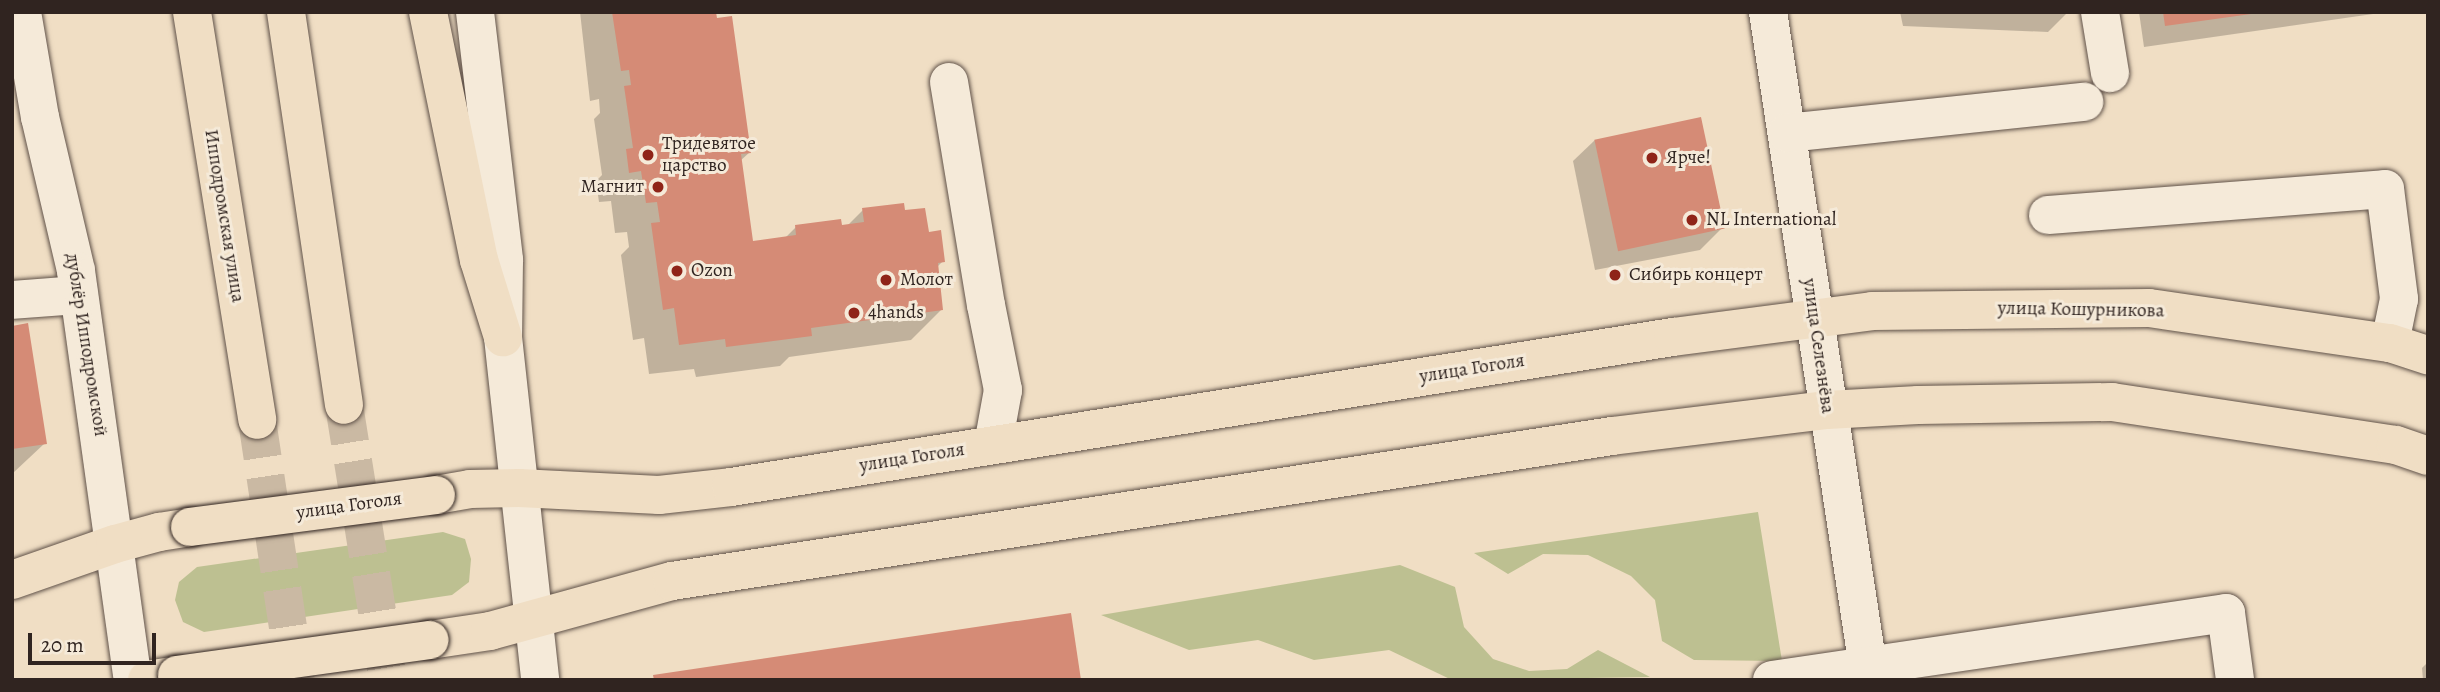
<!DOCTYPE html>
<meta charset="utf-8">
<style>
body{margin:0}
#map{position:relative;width:2440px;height:692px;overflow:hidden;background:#f0dec4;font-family:Alegreya,serif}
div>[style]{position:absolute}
.green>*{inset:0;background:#bdc091}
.shadow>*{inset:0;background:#0003}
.building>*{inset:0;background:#d58b76;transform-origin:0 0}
.highway-tunnel>*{height:38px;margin-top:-19px;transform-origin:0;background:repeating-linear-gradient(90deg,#cab9a3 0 38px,transparent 0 57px)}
.roads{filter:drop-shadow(0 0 2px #605249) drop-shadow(0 0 2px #605249)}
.minor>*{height:38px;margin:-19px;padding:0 19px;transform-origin:19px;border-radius:19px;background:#f5ead9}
.major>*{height:38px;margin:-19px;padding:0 19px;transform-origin:19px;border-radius:19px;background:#f0dec4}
.highway>*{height:38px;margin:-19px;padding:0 19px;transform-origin:19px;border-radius:19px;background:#f0dec4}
.bridges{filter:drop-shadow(0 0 2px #302420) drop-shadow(0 0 2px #302420)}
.major-bridge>*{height:38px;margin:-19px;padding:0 19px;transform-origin:19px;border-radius:19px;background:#f0dec4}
.dots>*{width:19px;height:19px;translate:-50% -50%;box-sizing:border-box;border:4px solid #f5ead9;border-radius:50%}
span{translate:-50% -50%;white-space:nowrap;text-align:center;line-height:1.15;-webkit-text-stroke:6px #f5ead9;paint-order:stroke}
.poi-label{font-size:19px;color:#302420}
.left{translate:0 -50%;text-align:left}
.right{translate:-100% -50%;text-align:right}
.street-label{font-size:19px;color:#302420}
.frame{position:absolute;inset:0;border:14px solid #302420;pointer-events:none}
.scale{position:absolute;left:28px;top:633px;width:128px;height:32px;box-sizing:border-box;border:4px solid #302420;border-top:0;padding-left:9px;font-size:21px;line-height:24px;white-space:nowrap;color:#302420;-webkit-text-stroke:5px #f5ead9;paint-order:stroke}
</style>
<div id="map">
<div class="green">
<i style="clip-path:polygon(1758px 512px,1782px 661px,1694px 660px,1662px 641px,1655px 600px,1631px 576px,1588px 555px,1543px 554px,1508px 574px,1474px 553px)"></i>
<i style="clip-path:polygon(443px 532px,465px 539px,471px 559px,469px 582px,452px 595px,204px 632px,183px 622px,175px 600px,179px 582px,197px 567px)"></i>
<i style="clip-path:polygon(1400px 565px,1455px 587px,1464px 627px,1493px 659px,1529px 671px,1567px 669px,1598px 650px,1650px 677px,1452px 680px,1389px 650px,1314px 660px,1258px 640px,1189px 650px,1101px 615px)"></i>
</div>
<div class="shadow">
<i style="clip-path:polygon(580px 12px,714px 12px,750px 152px,740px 161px,752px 243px,784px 239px,796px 227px,847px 226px,863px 210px,903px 212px,927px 234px,943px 261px,936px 268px,941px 310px,911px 340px,789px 357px,780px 366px,696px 377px,694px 369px,649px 374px,644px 338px,633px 340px,621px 255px,629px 247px,627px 232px,615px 233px,611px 201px,599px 202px,596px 181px,602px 175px,594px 119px,600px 113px,599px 99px,590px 101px)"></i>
<i style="clip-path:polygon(1900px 12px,2068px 12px,2048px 32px,1903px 26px)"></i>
<i style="clip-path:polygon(2139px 12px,2387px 12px,2144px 47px)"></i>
<i style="clip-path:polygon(1595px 140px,1722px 228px,1700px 250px,1595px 270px,1573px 161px)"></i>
<i style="clip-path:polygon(12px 327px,45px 443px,12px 474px)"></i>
<i style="clip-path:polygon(2428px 662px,2428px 680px,2423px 680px,2422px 668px)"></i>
</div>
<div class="building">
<i style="clip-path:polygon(612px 12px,716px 12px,717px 18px,732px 16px,751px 153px,741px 154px,753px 241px,796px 235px,795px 225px,841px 219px,842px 225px,864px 222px,862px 208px,904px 203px,905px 210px,925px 208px,929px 232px,941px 230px,945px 262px,938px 263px,943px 310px,811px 328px,812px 336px,726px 347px,725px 339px,679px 345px,674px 308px,663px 310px,651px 223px,660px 222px,657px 202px,646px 203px,641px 171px,629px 173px,626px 149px,633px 148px,624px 86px,631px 85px,629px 70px,621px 71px)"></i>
<i style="clip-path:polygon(2163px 12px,2251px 12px,2251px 14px,2165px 26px)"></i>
<i style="left:1701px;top:117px;width:114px;height:109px;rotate:78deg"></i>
<i style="clip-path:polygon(28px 323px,47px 444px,12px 449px,12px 326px)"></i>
<i style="clip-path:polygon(1071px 613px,1081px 680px,654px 680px,653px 675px)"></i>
</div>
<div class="highway-tunnel">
<i style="left:344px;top:405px;width:278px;rotate:80.9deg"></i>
<i style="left:257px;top:420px;width:263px;rotate:81.5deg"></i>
</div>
<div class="roads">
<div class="minor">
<i style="left:22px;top:12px;width:107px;rotate:80.3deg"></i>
<i style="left:40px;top:117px;width:158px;rotate:76.8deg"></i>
<i style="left:76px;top:271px;width:413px;rotate:82.1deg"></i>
<i style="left:475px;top:12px;width:250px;rotate:83.3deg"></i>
<i style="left:504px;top:260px;width:77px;rotate:90.7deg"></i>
<i style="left:503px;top:337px;width:345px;rotate:83.8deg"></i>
<i style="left:1768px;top:12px;width:676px;rotate:81.32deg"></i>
<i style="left:2100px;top:12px;width:62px;rotate:80.7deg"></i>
<i style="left:949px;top:82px;width:226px;rotate:80.6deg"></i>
<i style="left:986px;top:305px;width:87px;rotate:78.7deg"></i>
<i style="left:1003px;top:390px;width:56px;rotate:100.3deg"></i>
<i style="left:1787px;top:133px;width:299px;rotate:-6deg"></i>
<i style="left:2048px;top:215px;width:338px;rotate:-4.4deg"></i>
<i style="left:2385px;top:189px;width:111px;rotate:82.7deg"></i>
<i style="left:2399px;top:299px;width:45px;rotate:101.6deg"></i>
<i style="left:12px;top:300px;width:67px;rotate:-4.3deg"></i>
<i style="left:1772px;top:680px;width:459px;rotate:-8.4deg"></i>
<i style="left:2226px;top:613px;width:68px;rotate:82.3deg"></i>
</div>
<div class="major">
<i style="left:436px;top:495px;width:35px;rotate:-10deg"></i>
<i style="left:470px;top:489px;width:49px;rotate:-1.2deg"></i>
<i style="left:519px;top:488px;width:140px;rotate:2.9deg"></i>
<i style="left:659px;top:495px;width:72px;rotate:-6.3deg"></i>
<i style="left:731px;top:487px;width:954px;rotate:-9.05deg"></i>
<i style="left:1673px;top:337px;width:201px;rotate:-7.4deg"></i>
<i style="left:1872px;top:311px;width:277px;rotate:-0.6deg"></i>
<i style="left:2149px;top:308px;width:244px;rotate:8.3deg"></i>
<i style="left:2390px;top:343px;width:40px;rotate:18deg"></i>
<i style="left:12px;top:580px;width:109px;rotate:-19.3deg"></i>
<i style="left:115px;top:544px;width:46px;rotate:-15.3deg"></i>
<i style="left:159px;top:532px;width:31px;rotate:-9deg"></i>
<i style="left:430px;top:640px;width:61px;rotate:-8.5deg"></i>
<i style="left:490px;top:631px;width:189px;rotate:-15.4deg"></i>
<i style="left:672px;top:581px;width:951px;rotate:-8.77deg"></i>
<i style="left:1612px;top:436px;width:217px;rotate:-6.9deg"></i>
<i style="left:1827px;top:410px;width:91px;rotate:-3.1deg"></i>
<i style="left:1918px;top:405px;width:194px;rotate:-0.9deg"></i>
<i style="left:2112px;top:402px;width:287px;rotate:8.6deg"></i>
<i style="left:2396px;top:445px;width:34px;rotate:19deg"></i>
<i style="left:147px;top:680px;width:30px;rotate:-9deg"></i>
</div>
<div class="highway">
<i style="left:192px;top:12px;width:413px;rotate:80.9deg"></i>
<i style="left:286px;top:12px;width:397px;rotate:81.6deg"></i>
<i style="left:428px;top:12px;width:253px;rotate:78.4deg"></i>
<i style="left:479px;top:260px;width:81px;rotate:72.7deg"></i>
</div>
</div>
<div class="bridges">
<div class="major-bridge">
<i style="left:190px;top:527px;width:248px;rotate:-7.4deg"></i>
<i style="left:177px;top:675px;width:255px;rotate:-7.9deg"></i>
</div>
</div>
<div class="dots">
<i style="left:648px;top:155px;background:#8f2418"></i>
<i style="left:1652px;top:158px;background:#8f2418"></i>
<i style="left:658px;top:187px;background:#8f2418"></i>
<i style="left:1692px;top:220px;background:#8f2418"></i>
<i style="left:677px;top:271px;background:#8f2418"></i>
<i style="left:1615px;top:275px;background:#8f2418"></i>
<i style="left:886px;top:280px;background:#8f2418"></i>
<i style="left:854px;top:313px;background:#8f2418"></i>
</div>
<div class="poi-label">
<span class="left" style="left:662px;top:155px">Тридевятое<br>царство</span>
<span class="left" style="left:1666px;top:158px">Ярче!</span>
<span class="right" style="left:644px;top:187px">Магнит</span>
<span class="left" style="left:1706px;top:220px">NL International</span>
<span class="left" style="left:691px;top:271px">Ozon</span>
<span class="left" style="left:1629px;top:275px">Сибирь концерт</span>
<span class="left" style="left:900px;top:280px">Молот</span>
<span class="left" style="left:868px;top:313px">4hands</span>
</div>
<div class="street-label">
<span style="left:224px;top:216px;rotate:81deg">Ипподромская улица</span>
<span style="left:2081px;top:310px;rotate:1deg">улица Кошурникова</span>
<span style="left:86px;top:345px;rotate:81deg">дублёр Ипподромской</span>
<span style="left:1818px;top:346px;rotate:82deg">улица Селезнёва</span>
<span style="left:1472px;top:369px;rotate:-9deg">улица Гоголя</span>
<span style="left:912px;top:458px;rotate:-9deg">улица Гоголя</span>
<span style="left:349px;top:506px;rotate:-8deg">улица Гоголя</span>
</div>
<div class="frame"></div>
<div class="scale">20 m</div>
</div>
